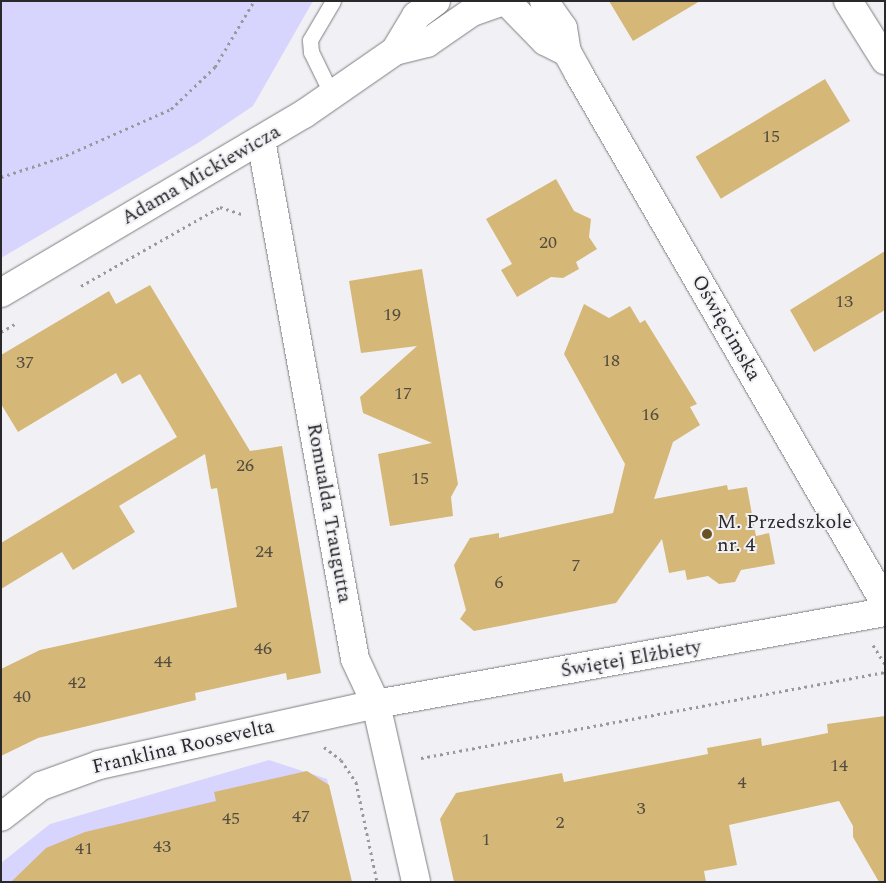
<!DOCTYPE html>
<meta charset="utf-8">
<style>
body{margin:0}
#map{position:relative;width:886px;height:883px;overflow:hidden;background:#f1f1f5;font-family:Spectral,serif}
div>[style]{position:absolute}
.green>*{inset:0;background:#d7d5fd}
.building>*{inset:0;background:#d5b778;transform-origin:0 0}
.path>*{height:3px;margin-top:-1.5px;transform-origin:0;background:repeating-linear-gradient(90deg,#99999c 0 2.5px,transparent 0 6.5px)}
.roads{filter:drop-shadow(0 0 1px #7e7e82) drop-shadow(0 0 1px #7e7e82)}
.service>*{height:15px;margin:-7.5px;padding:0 7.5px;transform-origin:7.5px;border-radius:7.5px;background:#fff}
.minor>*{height:28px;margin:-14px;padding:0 14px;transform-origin:14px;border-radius:14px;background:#fff}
.tertiary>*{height:28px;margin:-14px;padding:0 14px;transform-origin:14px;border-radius:14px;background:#fff}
.dots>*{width:14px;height:14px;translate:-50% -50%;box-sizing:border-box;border:2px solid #f1f1f5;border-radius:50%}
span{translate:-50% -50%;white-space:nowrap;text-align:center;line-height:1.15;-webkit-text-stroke:4px #f1f1f5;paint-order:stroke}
.number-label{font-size:18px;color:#544c3e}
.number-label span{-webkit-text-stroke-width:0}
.street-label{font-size:20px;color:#29292b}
.poi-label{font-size:20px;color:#29292b}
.left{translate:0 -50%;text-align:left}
.frame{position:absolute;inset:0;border:2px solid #29292b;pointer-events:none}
</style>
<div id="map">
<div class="green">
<i style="clip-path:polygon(1px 1px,313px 1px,253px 106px,198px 143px,1px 258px)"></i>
<i style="clip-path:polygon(269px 760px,327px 779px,352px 882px,1px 882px,1px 863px,50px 824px)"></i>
</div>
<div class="building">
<i style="clip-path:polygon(609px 1px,700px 1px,633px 41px)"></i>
<i style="left:825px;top:79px;width:49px;height:151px;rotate:59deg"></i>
<i style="clip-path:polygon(556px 179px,574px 211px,591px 219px,589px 237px,597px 249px,576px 262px,579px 269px,563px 278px,551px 277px,517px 297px,501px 270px,512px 264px,486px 219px)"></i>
<i style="clip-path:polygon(885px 251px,885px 310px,814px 352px,790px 310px)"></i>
<i style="clip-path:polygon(422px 269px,458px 484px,451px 497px,453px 516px,390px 526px,378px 454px,432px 443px,363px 413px,360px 397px,417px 346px,361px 353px,349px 281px)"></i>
<i style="clip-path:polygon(150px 285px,250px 451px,282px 446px,321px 673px,287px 680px,286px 673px,195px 693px,196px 700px,38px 738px,1px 756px,1px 669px,40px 650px,237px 607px,217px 488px,211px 489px,205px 454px,119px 506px,135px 532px,73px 570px,62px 552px,1px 589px,1px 543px,177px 437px,140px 374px,122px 384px,116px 373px,18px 432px,1px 404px,1px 355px,109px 291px,116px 304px)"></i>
<i style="clip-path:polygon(584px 304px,609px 318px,630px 306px,640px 323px,645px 320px,697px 404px,690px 407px,700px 425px,673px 442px,654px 499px,727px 485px,728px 490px,747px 487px,756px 536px,769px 533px,775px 564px,741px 570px,735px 582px,719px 584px,708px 576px,687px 580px,685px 570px,669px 573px,662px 539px,616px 603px,474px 631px,460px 619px,466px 610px,454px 565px,470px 538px,499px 533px,499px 538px,613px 513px,625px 464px,564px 354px)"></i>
<i style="clip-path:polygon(885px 716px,885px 882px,879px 882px,853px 837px,853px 826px,839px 801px,729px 825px,737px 865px,704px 871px,706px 882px,454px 882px,440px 819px,456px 793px,562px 773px,564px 782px,708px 754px,707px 748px,761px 738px,762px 746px,828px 733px,827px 724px)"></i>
<i style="clip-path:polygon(307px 771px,329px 785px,352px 882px,11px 882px,46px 848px,85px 832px,216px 801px,214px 792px)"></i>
</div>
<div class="path">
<i style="left:1px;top:177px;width:62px;rotate:-17.9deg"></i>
<i style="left:60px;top:158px;width:121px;rotate:-23.8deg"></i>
<i style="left:171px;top:109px;width:61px;rotate:-43.7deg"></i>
<i style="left:215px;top:67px;width:77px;rotate:-59.4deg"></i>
<i style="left:81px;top:286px;width:160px;rotate:-29.6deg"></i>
<i style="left:220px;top:207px;width:23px;rotate:18deg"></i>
<i style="left:1px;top:332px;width:16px;rotate:-30deg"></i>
<i style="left:873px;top:645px;width:22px;rotate:58deg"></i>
<i style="left:324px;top:747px;width:21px;rotate:37deg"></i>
<i style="left:341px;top:760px;width:27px;rotate:56deg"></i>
<i style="left:356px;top:782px;width:102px;rotate:78.1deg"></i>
<i style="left:421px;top:758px;width:472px;rotate:-10.5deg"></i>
</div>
<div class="roads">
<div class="service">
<i style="left:332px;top:95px;width:48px;rotate:-116deg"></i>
<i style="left:311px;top:52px;width:12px;rotate:-95deg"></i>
<i style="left:310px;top:40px;width:45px;rotate:-59.5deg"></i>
</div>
<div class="minor">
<i style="left:848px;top:1px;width:70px;rotate:57.9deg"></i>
<i style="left:261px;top:140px;width:527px;rotate:79.73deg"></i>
<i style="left:355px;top:659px;width:50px;rotate:65deg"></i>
<i style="left:376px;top:704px;width:182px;rotate:77.3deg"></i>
<i style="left:1px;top:817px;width:51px;rotate:-37.8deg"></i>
<i style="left:41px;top:786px;width:62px;rotate:-19.9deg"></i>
<i style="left:99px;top:765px;width:284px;rotate:-12.4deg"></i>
<i style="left:376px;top:704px;width:517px;rotate:-10.25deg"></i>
</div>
<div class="tertiary">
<i style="left:544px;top:1px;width:33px;rotate:55deg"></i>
<i style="left:563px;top:28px;width:24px;rotate:81deg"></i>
<i style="left:567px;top:52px;width:25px;rotate:61deg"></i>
<i style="left:579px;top:74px;width:611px;rotate:59.95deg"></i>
<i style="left:509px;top:4px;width:52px;rotate:45.8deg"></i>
<i style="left:545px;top:41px;width:25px;rotate:27deg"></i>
<i style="left:395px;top:51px;width:41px;rotate:-59deg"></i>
<i style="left:416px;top:16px;width:25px;rotate:-37deg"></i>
<i style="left:1px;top:293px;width:352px;rotate:-30.6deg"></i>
<i style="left:304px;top:114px;width:111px;rotate:-34.7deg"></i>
<i style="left:395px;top:51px;width:33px;rotate:-14deg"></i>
<i style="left:427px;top:43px;width:55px;rotate:-34.6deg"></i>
<i style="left:472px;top:12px;width:28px;rotate:-19deg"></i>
</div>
</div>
<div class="dots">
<i style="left:707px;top:534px;background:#695222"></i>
</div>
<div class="number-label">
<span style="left:771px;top:137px">15</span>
<span style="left:548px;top:243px">20</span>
<span style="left:844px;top:302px">13</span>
<span style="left:392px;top:315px">19</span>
<span style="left:611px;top:361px">18</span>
<span style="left:25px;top:363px">37</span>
<span style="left:403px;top:394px">17</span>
<span style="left:650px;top:415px">16</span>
<span style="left:245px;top:466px">26</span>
<span style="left:420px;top:479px">15</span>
<span style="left:264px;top:552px">24</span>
<span style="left:576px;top:566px">7</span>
<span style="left:499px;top:583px">6</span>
<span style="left:263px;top:649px">46</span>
<span style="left:163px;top:662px">44</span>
<span style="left:77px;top:683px">42</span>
<span style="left:22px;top:697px">40</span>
<span style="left:839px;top:766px">14</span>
<span style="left:742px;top:783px">4</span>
<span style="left:641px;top:809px">3</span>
<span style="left:301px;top:817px">47</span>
<span style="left:231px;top:819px">45</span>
<span style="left:560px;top:823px">2</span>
<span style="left:486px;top:840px">1</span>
<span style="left:162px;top:847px">43</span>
<span style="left:84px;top:849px">41</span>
</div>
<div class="street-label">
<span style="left:201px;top:175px;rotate:-30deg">Adama Mickiewicza</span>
<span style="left:726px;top:328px;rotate:60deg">Oświęcimska</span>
<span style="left:329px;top:513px;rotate:80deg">Romualda Traugutta</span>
<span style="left:631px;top:659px;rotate:-10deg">Świętej Elżbiety</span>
<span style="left:183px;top:747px;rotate:-13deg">Franklina Roosevelta</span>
</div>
<div class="poi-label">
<span class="left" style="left:717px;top:534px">M. Przedszkole<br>nr. 4</span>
</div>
<div class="frame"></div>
</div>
